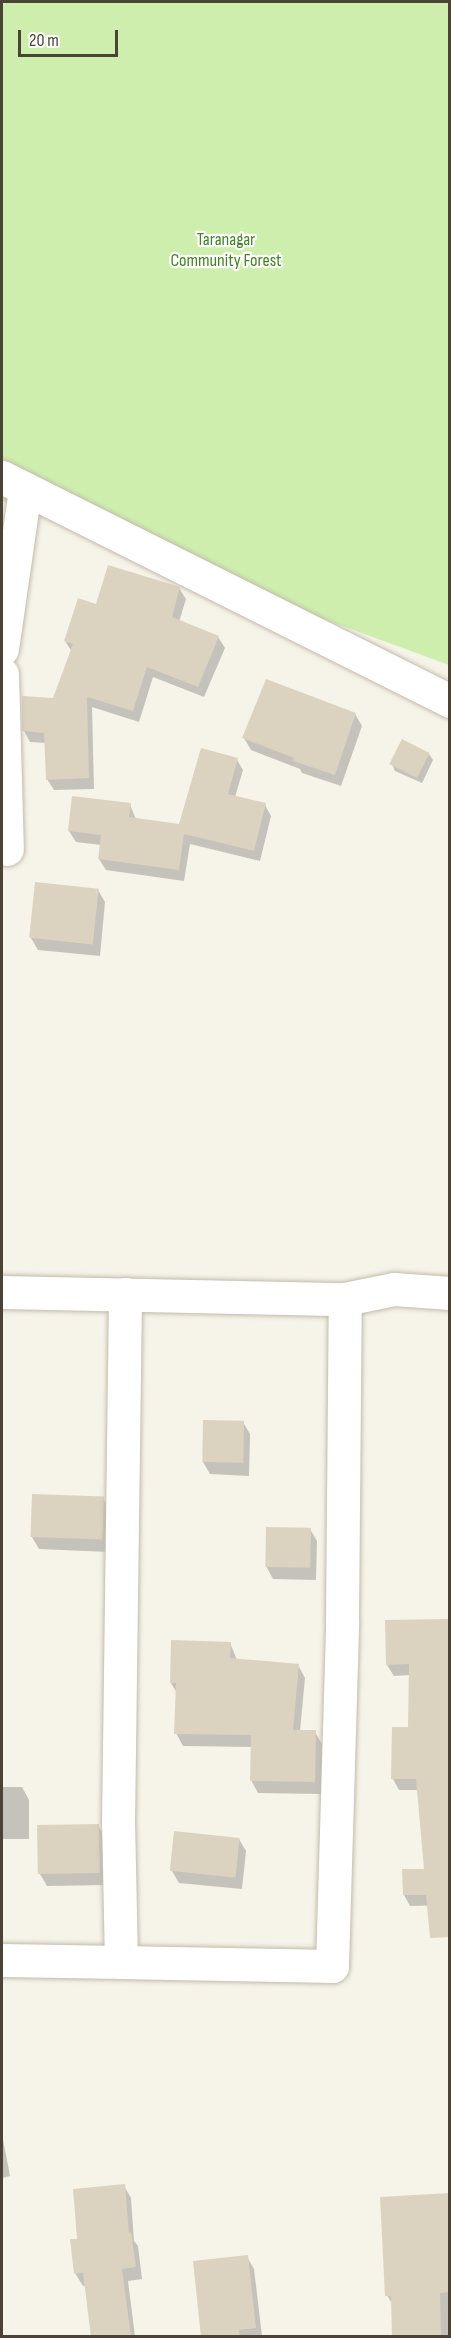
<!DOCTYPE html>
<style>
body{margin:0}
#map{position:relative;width:451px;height:2338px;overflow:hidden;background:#f6f3e9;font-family:"Sofia Sans Condensed",sans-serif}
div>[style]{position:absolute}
.green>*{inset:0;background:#ceeeae}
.shadow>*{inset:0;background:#0003}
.building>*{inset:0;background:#dcd2c0;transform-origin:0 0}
.roads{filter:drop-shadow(0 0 2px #c3bbab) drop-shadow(0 0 2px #c3bbab)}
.minor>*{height:33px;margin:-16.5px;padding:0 16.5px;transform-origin:16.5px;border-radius:16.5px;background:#fff}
span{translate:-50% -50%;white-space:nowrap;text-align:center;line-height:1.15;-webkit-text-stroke:4.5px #fff;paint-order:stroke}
.park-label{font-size:18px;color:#438423}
.frame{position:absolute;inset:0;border:3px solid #4b4436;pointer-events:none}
.scale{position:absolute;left:18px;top:30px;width:100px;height:27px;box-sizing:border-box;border:3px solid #4b4436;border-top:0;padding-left:8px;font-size:18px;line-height:21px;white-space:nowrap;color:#4b4436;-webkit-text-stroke:4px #fff;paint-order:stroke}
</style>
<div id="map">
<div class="green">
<i style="clip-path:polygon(2px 2px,449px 2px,449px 665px,2px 501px)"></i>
</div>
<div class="shadow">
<i style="clip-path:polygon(179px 588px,186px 599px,179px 622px,218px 637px,225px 648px,204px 697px,153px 677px,139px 722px,92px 707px,94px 789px,54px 790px,47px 779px,46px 743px,30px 742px,24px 731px,54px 700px,72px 652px,65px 641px,97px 606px)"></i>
<i style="clip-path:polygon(355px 714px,362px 726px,341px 786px,302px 773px,300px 769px,251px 750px,244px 738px)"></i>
<i style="clip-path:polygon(429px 754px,433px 760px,422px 783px,395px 771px,392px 764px)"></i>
<i style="clip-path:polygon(237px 760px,243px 770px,235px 797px,265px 805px,271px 816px,260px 861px,190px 844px,184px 881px,106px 870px,99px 859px,101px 845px,76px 842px,69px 831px,130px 805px,136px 819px,180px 826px)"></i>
<i style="clip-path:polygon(98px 890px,105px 902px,100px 956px,38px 950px,31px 938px)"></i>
<i style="clip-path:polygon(243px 1422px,250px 1434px,249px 1476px,210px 1474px,203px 1462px)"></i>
<i style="clip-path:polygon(103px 1498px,110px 1511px,109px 1552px,39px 1549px,32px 1537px)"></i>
<i style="clip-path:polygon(310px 1529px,317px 1541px,316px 1580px,273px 1579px,266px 1566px)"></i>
<i style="clip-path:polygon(448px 1620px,450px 1905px,410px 1906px,404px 1895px,426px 1870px,419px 1790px,399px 1790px,393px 1779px,410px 1729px,410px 1675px,394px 1676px,387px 1665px)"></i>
<i style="clip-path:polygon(230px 1643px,237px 1660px,298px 1665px,305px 1678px,300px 1731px,315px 1732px,322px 1744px,321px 1794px,258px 1793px,251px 1780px,252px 1747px,183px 1746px,176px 1733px,177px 1693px,171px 1683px)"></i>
<i style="clip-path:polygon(2px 1787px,22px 1787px,29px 1800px,29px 1839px,2px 1839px)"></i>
<i style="clip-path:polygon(98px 1825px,105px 1838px,106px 1885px,47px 1886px,40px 1874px)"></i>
<i style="clip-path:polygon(239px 1839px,246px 1851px,242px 1889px,179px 1883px,172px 1871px)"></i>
<i style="clip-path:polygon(2px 2134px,10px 2176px,2px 2178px)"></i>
<i style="clip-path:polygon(124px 2186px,131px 2198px,134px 2241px,138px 2246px,142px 2279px,128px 2281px,135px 2336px,92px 2336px,86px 2285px,83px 2286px,75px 2273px,79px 2240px)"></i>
<i style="clip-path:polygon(450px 2195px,448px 2336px,394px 2336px,393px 2305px,387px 2295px)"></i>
<i style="clip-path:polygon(247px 2257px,254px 2269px,262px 2336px,202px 2336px)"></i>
</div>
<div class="building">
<i style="clip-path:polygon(108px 565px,180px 587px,172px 617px,219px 636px,198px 687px,147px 667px,133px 711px,87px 697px,89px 778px,46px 780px,44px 733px,22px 731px,22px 696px,53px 698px,73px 644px,64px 641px,78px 598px,96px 604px)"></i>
<i style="clip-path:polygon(266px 679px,356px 713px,335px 775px,293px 761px,294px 758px,242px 738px)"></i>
<i style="left:402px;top:739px;width:31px;height:28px;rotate:27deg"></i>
<i style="clip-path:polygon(201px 748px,238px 758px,228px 794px,266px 803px,254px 851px,184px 834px,179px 870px,98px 859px,101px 835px,68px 831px,72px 796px,131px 803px,129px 817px,179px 824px)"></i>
<i style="left:35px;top:882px;width:64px;height:56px;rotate:6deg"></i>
<i style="left:203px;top:1420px;width:41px;height:42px;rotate:1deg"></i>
<i style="left:32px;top:1494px;width:72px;height:43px;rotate:2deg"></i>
<i style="left:266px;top:1527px;width:45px;height:40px;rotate:1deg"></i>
<i style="clip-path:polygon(449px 1619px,450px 1937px,430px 1938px,426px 1895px,403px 1895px,402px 1869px,424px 1869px,416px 1779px,391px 1779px,392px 1727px,408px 1727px,409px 1664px,386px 1665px,385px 1620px)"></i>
<i style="clip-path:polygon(171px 1640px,231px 1642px,230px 1658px,299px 1664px,293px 1730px,316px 1730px,315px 1782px,250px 1781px,251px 1735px,174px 1734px,176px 1683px,170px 1683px)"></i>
<i style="left:99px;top:1824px;width:49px;height:62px;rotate:89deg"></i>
<i style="left:174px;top:1831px;width:66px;height:40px;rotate:6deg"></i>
<i style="clip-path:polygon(125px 2184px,129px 2233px,131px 2232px,136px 2267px,122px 2269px,131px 2337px,91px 2337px,83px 2273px,74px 2274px,70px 2239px,77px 2239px,73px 2189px)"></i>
<i style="clip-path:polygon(450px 2193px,450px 2292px,440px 2293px,441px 2337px,392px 2337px,391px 2296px,385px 2296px,380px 2197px)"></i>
<i style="clip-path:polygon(248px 2255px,256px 2328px,239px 2330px,240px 2337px,201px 2337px,193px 2261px)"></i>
</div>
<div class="roads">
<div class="minor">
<i style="left:2px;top:477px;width:501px;rotate:26.57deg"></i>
<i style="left:2px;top:649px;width:162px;rotate:-81.8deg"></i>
<i style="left:2px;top:674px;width:175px;rotate:88.4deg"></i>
<i style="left:2px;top:1292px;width:343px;rotate:1.2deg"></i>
<i style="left:345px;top:1299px;width:50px;rotate:-11.5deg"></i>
<i style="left:394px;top:1289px;width:56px;rotate:4.1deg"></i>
<i style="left:2px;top:1960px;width:119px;rotate:1deg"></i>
<i style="left:121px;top:1962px;width:138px;rotate:-91.2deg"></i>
<i style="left:118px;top:1824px;width:530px;rotate:-89.24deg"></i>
<i style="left:121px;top:1962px;width:211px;rotate:1.1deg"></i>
<i style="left:332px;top:1966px;width:345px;rotate:-88.3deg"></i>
<i style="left:342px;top:1621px;width:322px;rotate:-89.5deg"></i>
</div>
</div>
<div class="park-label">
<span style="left:226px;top:251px">Taranagar<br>Community Forest</span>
</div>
<div class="frame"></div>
<div class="scale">20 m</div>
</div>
